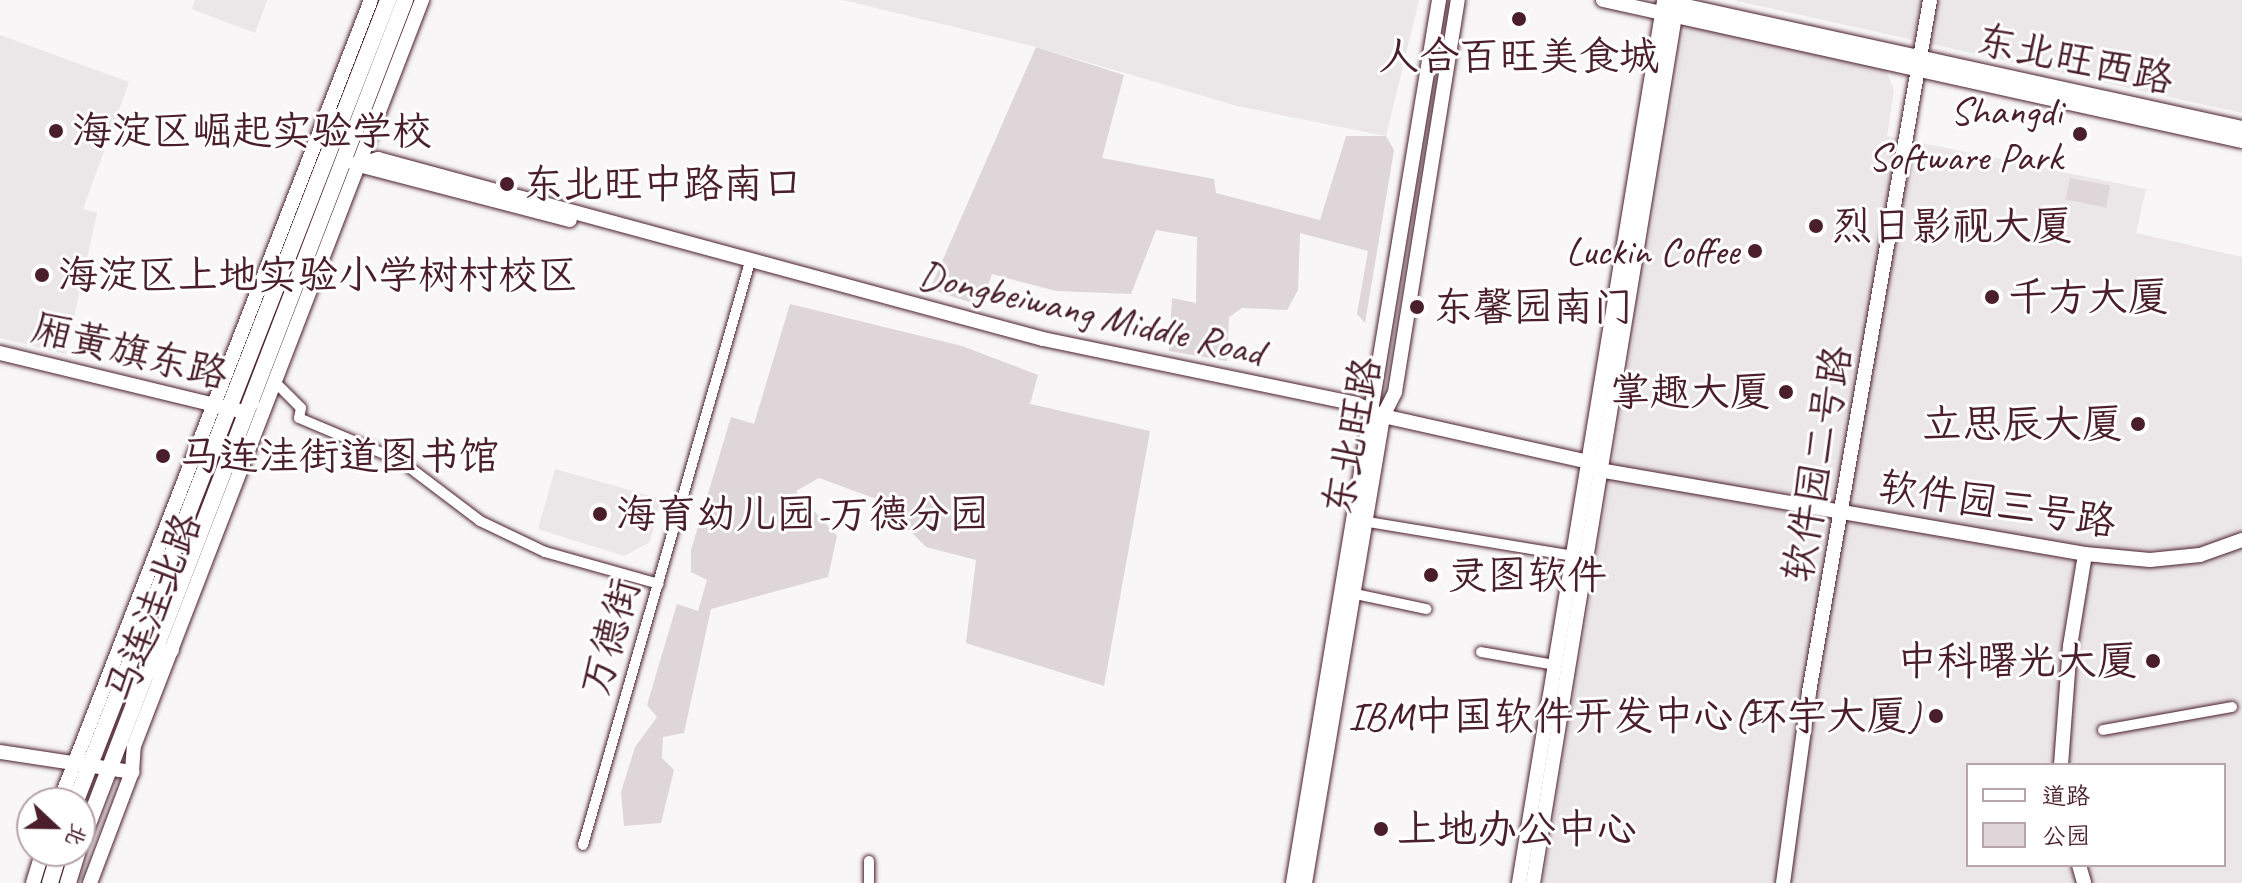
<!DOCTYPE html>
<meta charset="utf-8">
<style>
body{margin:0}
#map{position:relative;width:2242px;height:883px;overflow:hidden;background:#f8f6f7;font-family:Caveat,"LXGW WenKai TC",sans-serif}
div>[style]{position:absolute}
.built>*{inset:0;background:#ebe6e8}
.green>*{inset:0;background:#ded6d9;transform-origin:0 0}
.roads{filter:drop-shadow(0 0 2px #4a1f2b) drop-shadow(0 0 2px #4a1f2b)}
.street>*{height:10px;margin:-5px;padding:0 5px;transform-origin:5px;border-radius:5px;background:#fff}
.secondary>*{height:14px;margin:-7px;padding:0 7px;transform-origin:7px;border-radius:7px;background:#fff}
.primary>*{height:16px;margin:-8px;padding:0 8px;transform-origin:8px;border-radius:8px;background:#fff}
.dots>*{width:22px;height:22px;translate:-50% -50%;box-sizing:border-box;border:4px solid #fff;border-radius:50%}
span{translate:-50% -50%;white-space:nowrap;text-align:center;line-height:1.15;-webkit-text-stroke:6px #fff;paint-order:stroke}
.poi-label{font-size:40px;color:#4a1f2b}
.right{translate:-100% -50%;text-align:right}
.left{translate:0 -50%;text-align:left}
.street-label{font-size:40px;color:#4a1f2b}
.legend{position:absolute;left:1966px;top:763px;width:260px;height:104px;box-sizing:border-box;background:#fff;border:2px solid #b7a5aa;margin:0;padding:10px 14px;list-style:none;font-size:24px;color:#4a1f2b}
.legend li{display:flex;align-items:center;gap:16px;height:40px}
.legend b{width:40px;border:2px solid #b7a5aa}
.north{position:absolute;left:16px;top:787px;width:80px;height:80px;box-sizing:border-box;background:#fff;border:2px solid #b7a5aa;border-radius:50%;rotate:112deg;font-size:22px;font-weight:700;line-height:32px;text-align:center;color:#4a1f2b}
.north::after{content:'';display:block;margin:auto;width:28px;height:36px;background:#4a1f2b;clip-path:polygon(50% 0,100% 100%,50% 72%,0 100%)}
</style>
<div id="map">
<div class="built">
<i style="clip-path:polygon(195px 0,267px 0,255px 33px,192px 9px)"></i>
<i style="clip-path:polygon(843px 0,1419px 0,1386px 136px,1237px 106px,1036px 47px)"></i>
<i style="clip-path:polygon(1733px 0,2242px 0,2242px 113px)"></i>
<i style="clip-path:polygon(evenodd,1686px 21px,1884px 66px,1894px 90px,1887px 136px,2146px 189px,2136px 233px,2242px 257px,2242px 883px,1543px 883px,1686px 21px,1968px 765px,2224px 765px,2224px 865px,1968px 865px,1968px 765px)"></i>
<i style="clip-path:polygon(0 35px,129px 82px,83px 209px,97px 213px,66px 354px,0 338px)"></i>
<i style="clip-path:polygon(555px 469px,661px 499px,650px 542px,624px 556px,538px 529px)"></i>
</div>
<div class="green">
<i style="clip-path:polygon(1036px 47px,1124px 75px,1102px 158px,1214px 179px,1216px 193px,1320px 220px,1346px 136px,1386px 136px,1394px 150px,1365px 323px,1357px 314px,1368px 251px,1300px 233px,1298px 290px,1287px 310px,1242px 308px,1229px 317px,1227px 361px,1169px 351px,1172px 298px,1196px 303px,1197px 237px,1156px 230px,1131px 294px,1056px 291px,992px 274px,981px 306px,930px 289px)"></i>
<i style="left:2070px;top:178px;width:41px;height:22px;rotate:11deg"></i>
<i style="clip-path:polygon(790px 304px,962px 346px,1038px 375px,1030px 404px,1150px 431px,1104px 686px,966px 643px,976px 560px,926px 547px,879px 500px,819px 478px,796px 491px,837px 536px,828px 577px,711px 609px,684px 733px,663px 737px,662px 758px,674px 770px,661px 823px,624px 826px,621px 792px,635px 747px,657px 717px,647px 705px,677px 604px,698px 611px,707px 580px,691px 572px,691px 550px,731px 417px,754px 424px)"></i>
</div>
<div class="roads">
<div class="street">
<i style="left:274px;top:381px;width:38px;rotate:45deg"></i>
<i style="left:301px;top:408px;width:10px;rotate:101deg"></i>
<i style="left:299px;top:418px;width:111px;rotate:22.9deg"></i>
<i style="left:401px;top:461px;width:99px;rotate:37.2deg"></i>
<i style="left:480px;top:521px;width:72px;rotate:25.5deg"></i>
<i style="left:545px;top:552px;width:118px;rotate:15.7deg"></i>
<i style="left:1368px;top:522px;width:208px;rotate:9.4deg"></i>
<i style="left:1355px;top:594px;width:73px;rotate:11.9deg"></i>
<i style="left:1481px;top:652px;width:75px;rotate:10deg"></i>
<i style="left:2103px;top:730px;width:131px;rotate:-10.1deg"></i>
<i style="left:583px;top:845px;width:606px;rotate:-74.02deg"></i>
<i style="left:869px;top:883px;width:22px;rotate:-90deg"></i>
</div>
<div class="secondary">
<i style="left:1603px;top:0;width:654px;rotate:12.44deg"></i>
<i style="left:1668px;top:2px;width:588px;rotate:12.38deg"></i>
<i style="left:355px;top:164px;width:222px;rotate:14.6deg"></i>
<i style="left:357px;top:165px;width:22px;rotate:-16deg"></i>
<i style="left:378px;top:159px;width:689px;rotate:15.15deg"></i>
<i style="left:1043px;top:339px;width:320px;rotate:11.7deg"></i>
<i style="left:1356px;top:404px;width:30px;rotate:24deg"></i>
<i style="left:1383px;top:416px;width:211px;rotate:12.6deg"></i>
<i style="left:1589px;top:462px;width:13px;rotate:39deg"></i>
<i style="left:0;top:353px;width:251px;rotate:13.6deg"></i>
<i style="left:244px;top:412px;width:12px;rotate:-48deg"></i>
<i style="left:1599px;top:470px;width:493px;rotate:9.8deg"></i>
<i style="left:2085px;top:554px;width:65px;rotate:5.3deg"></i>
<i style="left:2150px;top:560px;width:50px;rotate:-5.7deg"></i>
<i style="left:2200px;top:555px;width:45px;rotate:-19.7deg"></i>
<i style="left:0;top:752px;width:134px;rotate:8.6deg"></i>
<i style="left:2061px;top:765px;width:119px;rotate:-85.7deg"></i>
<i style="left:2070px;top:646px;width:93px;rotate:-80.7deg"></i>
<i style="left:59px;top:803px;width:861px;rotate:-68.77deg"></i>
<i style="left:2079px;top:865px;width:19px;rotate:74deg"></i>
<i style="left:33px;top:883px;width:34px;rotate:-73deg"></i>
<i style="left:90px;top:883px;width:119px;rotate:-69.3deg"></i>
<i style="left:132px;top:772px;width:26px;rotate:-86deg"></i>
<i style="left:134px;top:746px;width:800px;rotate:-68.89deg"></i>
<i style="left:1293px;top:883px;width:895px;rotate:-80.61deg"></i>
<i style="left:1305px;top:883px;width:473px;rotate:-80.5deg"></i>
<i style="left:1383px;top:416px;width:27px;rotate:-63deg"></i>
<i style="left:1395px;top:392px;width:397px;rotate:-80.9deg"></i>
<i style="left:1519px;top:883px;width:894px;rotate:-80.66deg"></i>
<i style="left:1533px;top:883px;width:891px;rotate:-80.7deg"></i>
<i style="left:1783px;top:883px;width:193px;rotate:-82.2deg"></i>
<i style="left:1809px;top:692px;width:702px;rotate:-80.08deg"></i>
</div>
<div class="primary">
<i style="left:145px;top:675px;width:36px;rotate:-44deg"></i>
<i style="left:75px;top:803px;width:862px;rotate:-68.7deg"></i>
<i style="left:80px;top:845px;width:905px;rotate:-68.96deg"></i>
<i style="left:50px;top:883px;width:34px;rotate:-73deg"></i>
<i style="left:68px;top:883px;width:34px;rotate:-73deg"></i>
</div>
</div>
<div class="dots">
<i style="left:1519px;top:19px;background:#4a1f2b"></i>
<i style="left:56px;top:131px;background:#4a1f2b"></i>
<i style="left:2080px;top:134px;background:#4a1f2b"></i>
<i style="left:507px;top:184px;background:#4a1f2b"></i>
<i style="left:1816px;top:226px;background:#4a1f2b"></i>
<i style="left:1755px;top:251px;background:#4a1f2b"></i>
<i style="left:42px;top:275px;background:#4a1f2b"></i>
<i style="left:1992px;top:297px;background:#4a1f2b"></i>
<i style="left:1417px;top:307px;background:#4a1f2b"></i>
<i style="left:1786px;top:392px;background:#4a1f2b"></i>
<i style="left:2138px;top:424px;background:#4a1f2b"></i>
<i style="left:163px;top:456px;background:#4a1f2b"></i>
<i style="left:600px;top:514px;background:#4a1f2b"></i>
<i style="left:1431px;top:575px;background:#4a1f2b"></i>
<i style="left:2153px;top:661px;background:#4a1f2b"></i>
<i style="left:1936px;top:716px;background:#4a1f2b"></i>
<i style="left:1381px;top:829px;background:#4a1f2b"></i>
</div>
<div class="poi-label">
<span style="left:1519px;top:56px">人合百旺美食城</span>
<span class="right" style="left:2062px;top:134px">Shangdi<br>Software Park</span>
<span class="left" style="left:72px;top:131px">海淀区崛起实验学校</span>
<span class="left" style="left:523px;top:184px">东北旺中路南口</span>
<span class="left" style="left:1832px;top:226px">烈日影视大厦</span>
<span class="right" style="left:1739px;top:251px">Luckin Coffee</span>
<span class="left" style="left:58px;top:275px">海淀区上地实验小学树村校区</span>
<span class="left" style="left:2008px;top:297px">千方大厦</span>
<span class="left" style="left:1433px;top:307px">东馨园南门</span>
<span class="right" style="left:1770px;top:392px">掌趣大厦</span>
<span class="right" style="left:2122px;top:424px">立思辰大厦</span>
<span class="left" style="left:179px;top:456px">马连洼街道图书馆</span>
<span class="left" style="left:616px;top:514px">海育幼儿园-万德分园</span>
<span class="left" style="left:1447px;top:575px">灵图软件</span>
<span class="right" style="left:2137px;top:661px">中科曙光大厦</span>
<span class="right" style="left:1920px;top:716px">IBM中国软件开发中心(环宇大厦)</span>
<span class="left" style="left:1397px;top:829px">上地办公中心</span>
</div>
<div class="street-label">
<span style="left:2075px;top:59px;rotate:12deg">东北旺西路</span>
<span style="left:1091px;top:313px;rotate:13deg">Dongbeiwang Middle Road</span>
<span style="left:130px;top:351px;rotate:14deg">厢黄旗东路</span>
<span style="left:1352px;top:436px;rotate:-79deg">东北旺路</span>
<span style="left:1817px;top:464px;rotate:-80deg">软件园二号路</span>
<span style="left:1997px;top:504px;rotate:9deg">软件园三号路</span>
<span style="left:153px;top:608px;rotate:-69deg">马连洼北路</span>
<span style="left:610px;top:637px;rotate:-74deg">万德街</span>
</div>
<ul class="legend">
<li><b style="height:10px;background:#fff"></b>道路</li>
<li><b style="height:22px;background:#ded6d9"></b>公园</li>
</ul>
<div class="north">北</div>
</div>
